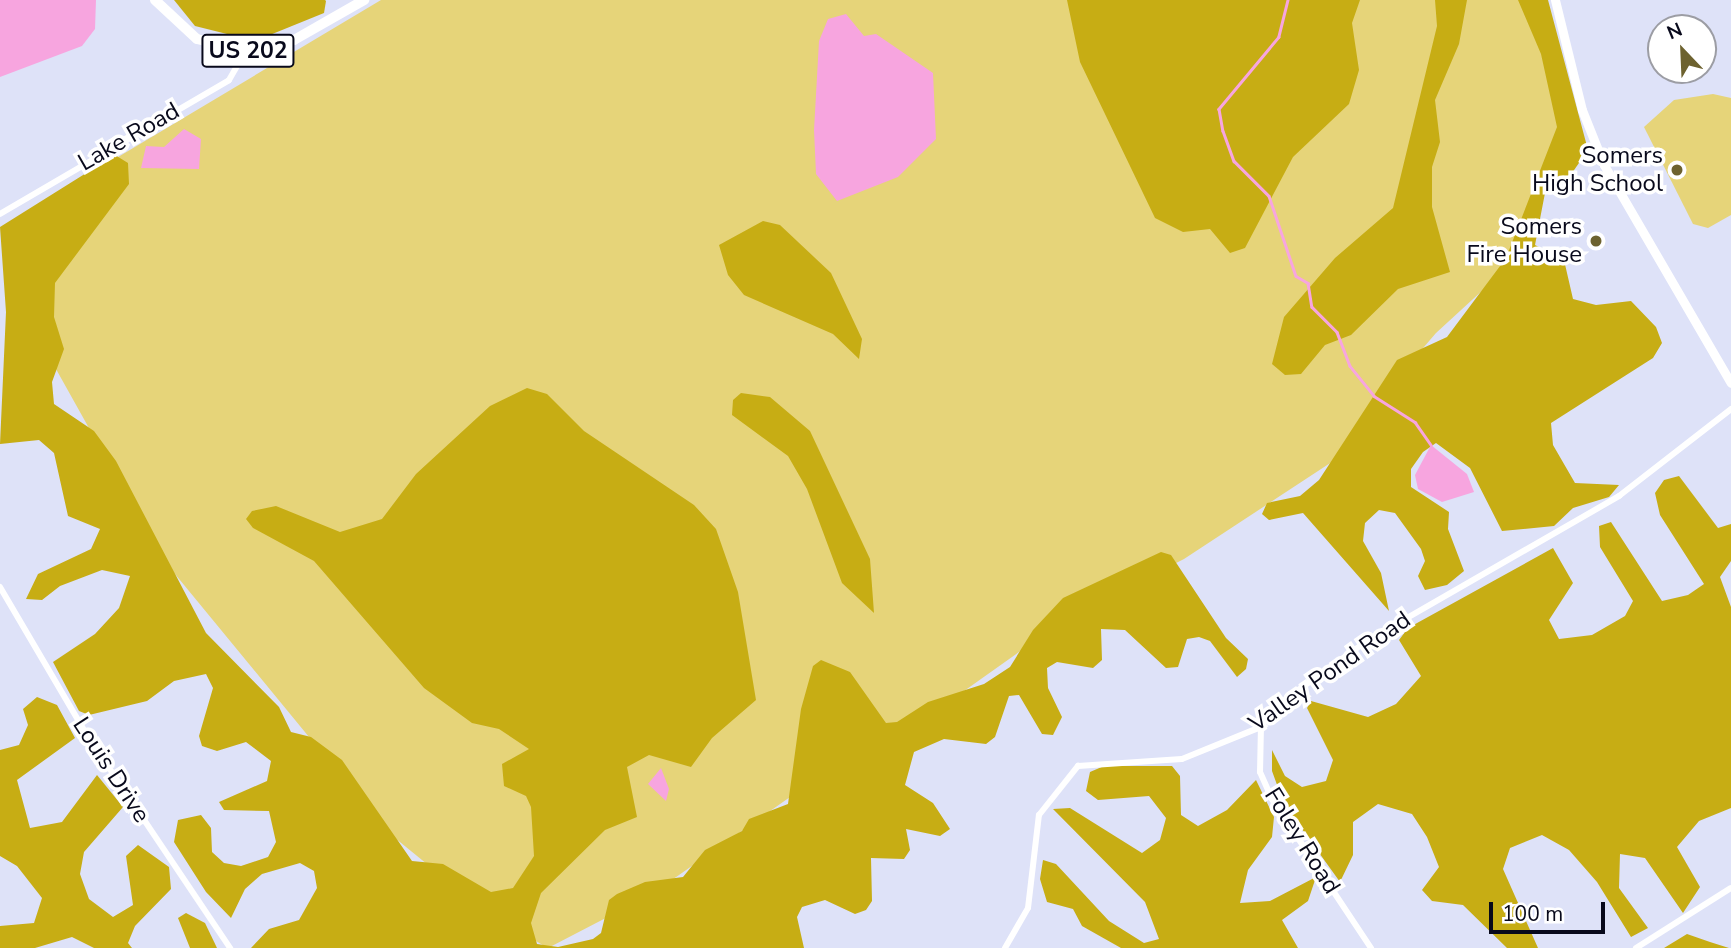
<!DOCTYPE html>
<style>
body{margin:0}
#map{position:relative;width:1731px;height:948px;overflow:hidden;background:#dee2f8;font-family:"Nunito Sans",sans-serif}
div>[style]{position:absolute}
.green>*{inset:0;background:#e6d479}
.forest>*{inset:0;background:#c7ad14}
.water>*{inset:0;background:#f7a5df}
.stream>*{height:2.5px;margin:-1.25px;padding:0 1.25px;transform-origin:1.25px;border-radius:1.25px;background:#f7a5df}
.minor>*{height:6px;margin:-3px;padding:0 3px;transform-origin:3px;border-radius:3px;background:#fff}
.secondary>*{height:9px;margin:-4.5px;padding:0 4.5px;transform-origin:4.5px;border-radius:4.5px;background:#fff}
.primary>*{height:10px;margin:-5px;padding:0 5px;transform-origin:5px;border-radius:5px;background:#fff}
.dots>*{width:19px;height:19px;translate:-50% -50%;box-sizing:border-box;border:4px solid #fff;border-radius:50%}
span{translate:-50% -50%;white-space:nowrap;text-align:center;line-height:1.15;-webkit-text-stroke:7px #fff;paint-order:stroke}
.shield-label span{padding:2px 5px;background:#fff;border:2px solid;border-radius:5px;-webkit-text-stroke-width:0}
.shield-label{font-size:23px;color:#08091b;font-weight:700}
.street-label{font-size:24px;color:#08091b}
.poi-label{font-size:24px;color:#08091b}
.right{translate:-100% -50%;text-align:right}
.north{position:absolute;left:1647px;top:14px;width:70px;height:70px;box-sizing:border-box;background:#fff;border:2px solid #9c9da4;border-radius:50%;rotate:337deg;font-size:19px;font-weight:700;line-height:28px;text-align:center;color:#08091b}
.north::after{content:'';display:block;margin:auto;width:24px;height:32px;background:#6d622f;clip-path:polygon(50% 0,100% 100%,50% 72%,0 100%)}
.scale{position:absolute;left:1489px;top:902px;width:116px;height:32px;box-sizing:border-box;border:4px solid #08091b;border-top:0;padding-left:9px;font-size:21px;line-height:24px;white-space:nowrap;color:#08091b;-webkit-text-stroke:5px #fff;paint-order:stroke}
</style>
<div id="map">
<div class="green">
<i style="clip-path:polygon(381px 0,1536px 0,1566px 149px,1509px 266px,1436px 333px,1362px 419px,1347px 452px,1184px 559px,1064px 620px,957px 696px,871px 740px,652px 894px,548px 948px,487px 913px,395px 838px,332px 765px,161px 557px,42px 344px,39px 258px,103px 166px)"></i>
<i style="clip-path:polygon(1713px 94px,1731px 98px,1731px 215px,1708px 228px,1693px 224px,1644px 127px,1674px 100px)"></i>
</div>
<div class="forest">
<i style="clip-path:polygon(174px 0,325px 0,326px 1px,324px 13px,255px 41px,195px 26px)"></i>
<i style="clip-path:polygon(1067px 0,1360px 0,1352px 23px,1359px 70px,1349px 104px,1293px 157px,1245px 248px,1230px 253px,1210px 229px,1183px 232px,1155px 218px,1080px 62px)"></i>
<i style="clip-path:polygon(1435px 0,1467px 0,1459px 44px,1435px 100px,1440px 142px,1432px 167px,1432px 207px,1450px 272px,1398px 289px,1351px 335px,1325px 345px,1301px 374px,1285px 375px,1272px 364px,1284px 317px,1335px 258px,1393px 208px,1437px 26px)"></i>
<i style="clip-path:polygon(1518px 0,1548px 0,1588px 150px,1572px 173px,1545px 193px,1535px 245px,1564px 260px,1573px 299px,1596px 305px,1631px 301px,1656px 327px,1662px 343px,1653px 358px,1551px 423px,1553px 445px,1575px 483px,1619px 485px,1609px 497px,1573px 508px,1554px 526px,1502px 531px,1470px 468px,1436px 443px,1423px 452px,1411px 469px,1411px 487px,1449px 512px,1448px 529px,1464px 571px,1447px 585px,1425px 590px,1418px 576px,1425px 561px,1421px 549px,1395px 513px,1379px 510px,1365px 523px,1363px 541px,1381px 573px,1389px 611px,1303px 513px,1269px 520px,1262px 514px,1267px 503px,1300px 496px,1319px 480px,1397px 360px,1447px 337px,1506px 258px,1557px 127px,1541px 54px)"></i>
<i style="clip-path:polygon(115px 155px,128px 163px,129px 184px,55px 283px,54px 317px,64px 349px,52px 382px,54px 404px,94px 431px,116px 461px,206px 633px,279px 707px,291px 732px,311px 737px,342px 760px,412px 861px,443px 864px,491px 892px,513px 888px,534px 856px,531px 807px,526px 796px,504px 786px,502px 764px,529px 749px,499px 729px,472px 723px,424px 688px,314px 561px,253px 528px,246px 519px,252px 511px,276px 506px,340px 532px,382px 519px,416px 474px,490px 406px,527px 388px,547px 394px,584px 431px,694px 505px,716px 529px,738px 592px,756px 700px,712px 738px,691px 767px,649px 755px,627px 767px,637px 817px,605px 830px,541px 893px,531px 923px,537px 944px,558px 947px,593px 939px,601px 933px,609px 900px,617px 894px,645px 882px,683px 877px,705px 850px,742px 831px,749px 819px,788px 804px,801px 709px,813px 666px,821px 660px,850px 672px,886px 723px,897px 722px,928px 702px,984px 684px,1010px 667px,1033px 630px,1063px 598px,1161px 552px,1171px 555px,1226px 638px,1248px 659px,1246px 669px,1237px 677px,1210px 641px,1199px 637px,1187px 639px,1178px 667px,1166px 668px,1125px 630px,1101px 629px,1102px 660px,1093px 668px,1057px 662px,1047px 668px,1048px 688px,1062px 717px,1053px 735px,1042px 734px,1019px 695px,1009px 696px,995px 737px,986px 744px,944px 739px,914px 752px,905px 785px,933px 803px,950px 829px,940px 836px,906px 829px,910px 850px,904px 859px,871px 858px,872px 901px,866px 910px,855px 914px,825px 900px,802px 907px,797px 917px,804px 948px,251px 948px,269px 929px,299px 920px,317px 888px,314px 871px,300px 863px,262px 874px,245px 889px,231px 918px,206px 892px,174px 842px,178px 820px,201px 815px,211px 828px,212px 852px,224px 863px,241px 866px,268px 857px,276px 842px,269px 811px,224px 810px,219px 802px,267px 781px,271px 761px,246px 742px,217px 751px,202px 746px,199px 736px,213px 688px,206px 674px,174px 681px,147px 701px,89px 715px,79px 711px,53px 662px,95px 634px,119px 608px,130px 576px,102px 570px,60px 586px,42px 600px,26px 599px,38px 574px,91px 549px,100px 529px,68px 516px,54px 453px,39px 440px,0 444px,6px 312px,0 227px)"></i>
<i style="clip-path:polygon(763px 221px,780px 225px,831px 273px,862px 339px,859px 359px,833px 334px,744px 295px,728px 275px,719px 245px)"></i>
<i style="clip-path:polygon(741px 393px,770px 397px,810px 431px,870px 559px,874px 613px,842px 583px,807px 489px,788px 456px,732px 415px,733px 400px)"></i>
<i style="clip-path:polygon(1679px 476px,1718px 528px,1731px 524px,1731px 561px,1720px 577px,1731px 607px,1731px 808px,1699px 821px,1677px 847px,1700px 887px,1683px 913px,1645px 858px,1620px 854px,1619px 888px,1648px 928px,1631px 937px,1597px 882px,1569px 850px,1542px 835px,1510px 848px,1503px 869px,1538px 948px,1507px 948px,1463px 905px,1432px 901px,1422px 890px,1439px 867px,1427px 837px,1412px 814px,1378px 804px,1353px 822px,1353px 855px,1340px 882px,1284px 804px,1272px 771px,1272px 750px,1285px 776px,1302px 787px,1326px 781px,1333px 760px,1307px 708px,1311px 701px,1368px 717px,1396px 704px,1421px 676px,1399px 640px,1408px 628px,1553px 548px,1573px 583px,1549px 620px,1559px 639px,1592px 635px,1625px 616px,1633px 601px,1600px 547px,1599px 526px,1611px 522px,1662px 601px,1688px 595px,1704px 584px,1660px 515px,1655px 493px,1664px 480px)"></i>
<i style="clip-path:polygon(37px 697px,57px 705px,75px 738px,17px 780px,30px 828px,62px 822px,97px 775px,123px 807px,84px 852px,80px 874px,89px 899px,113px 917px,133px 905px,126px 856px,138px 845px,169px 867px,171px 889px,135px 926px,128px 943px,132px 948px,94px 948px,72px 937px,35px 948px,0 948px,0 926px,34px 923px,42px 898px,17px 866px,0 856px,0 750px,19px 745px,28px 725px,23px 709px)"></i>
<i style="clip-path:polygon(1104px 766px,1172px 766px,1180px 776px,1181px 815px,1198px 826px,1227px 810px,1256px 780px,1274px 817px,1272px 837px,1248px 870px,1240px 903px,1270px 901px,1316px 877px,1308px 901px,1282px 920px,1298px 948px,1121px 948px,1082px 926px,1073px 909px,1047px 902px,1040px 879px,1043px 860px,1056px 864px,1109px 921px,1144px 943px,1159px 939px,1145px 902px,1053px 809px,1070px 808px,1142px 853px,1160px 840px,1166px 818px,1149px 796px,1098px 800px,1086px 791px,1090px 772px)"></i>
<i style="clip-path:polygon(186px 913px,205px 923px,217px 948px,190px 948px,178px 918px)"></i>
<i style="clip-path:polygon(1687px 934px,1710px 942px,1729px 948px,1664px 948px)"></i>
</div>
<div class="water">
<i style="clip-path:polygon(0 0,96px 0,95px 29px,82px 46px,0 77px)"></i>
<i style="clip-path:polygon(846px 14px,864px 36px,876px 34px,933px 73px,936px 139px,898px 177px,837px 201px,816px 174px,814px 130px,819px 41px,828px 19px)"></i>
<i style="clip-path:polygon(184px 129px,201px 139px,199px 169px,141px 168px,146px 146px,164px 147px)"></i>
<i style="clip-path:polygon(1431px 445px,1467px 474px,1474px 492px,1442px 502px,1418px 489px,1415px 475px)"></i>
<i style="clip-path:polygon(661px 768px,669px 789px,666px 801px,648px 784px)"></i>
</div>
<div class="stream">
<i style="left:1288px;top:0;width:38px;rotate:104deg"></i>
<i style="left:1279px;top:37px;width:94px;rotate:129.8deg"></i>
<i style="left:1219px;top:109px;width:22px;rotate:80deg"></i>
<i style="left:1223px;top:131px;width:32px;rotate:70deg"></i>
<i style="left:1234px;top:161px;width:49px;rotate:45deg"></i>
<i style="left:1269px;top:196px;width:84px;rotate:71.4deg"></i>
<i style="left:1296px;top:276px;width:14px;rotate:30deg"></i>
<i style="left:1308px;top:283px;width:24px;rotate:81deg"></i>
<i style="left:1312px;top:307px;width:35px;rotate:45deg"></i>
<i style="left:1337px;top:332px;width:36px;rotate:69deg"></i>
<i style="left:1350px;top:366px;width:38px;rotate:51deg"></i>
<i style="left:1374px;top:396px;width:49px;rotate:32.4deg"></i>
<i style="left:1415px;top:422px;width:28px;rotate:55deg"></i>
</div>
<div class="minor">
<i style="left:0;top:214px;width:265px;rotate:-30.3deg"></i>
<i style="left:229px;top:80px;width:34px;rotate:-60deg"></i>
<i style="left:0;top:587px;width:172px;rotate:59.6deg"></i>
<i style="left:87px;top:735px;width:257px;rotate:56.1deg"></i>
<i style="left:1261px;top:725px;width:47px;rotate:91.2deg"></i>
<i style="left:1260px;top:772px;width:30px;rotate:66deg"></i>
<i style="left:1272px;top:799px;width:179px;rotate:56.4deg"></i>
<i style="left:1005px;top:948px;width:46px;rotate:-60.1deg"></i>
<i style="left:1028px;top:908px;width:94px;rotate:-83.3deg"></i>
<i style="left:1039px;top:815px;width:63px;rotate:-51.5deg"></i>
<i style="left:1078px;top:766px;width:104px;rotate:-3.9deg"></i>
<i style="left:1182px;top:759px;width:80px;rotate:-22.1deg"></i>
<i style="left:1256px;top:729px;width:44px;rotate:-45deg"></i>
<i style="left:1287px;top:698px;width:98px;rotate:-35.5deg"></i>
<i style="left:1367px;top:641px;width:291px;rotate:-29.9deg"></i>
<i style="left:1619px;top:496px;width:142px;rotate:-37.8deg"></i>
<i style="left:1636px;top:948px;width:112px;rotate:-32.3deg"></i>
</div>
<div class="secondary">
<i style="left:1555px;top:0;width:113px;rotate:76.2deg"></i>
<i style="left:1582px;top:110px;width:59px;rotate:68.2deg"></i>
<i style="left:1604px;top:165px;width:252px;rotate:59.8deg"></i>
</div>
<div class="primary">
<i style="left:155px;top:0;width:57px;rotate:42.9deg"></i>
<i style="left:197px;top:39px;width:50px;rotate:13.8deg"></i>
<i style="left:246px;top:51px;width:49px;rotate:-12.9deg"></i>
<i style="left:294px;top:40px;width:81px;rotate:-29.7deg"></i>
</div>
<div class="dots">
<i style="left:1677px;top:170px;background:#6d622f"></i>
<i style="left:1596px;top:241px;background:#6d622f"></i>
</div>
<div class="shield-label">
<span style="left:248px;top:51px">US 202</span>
</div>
<div class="street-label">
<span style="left:129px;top:137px;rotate:-30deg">Lake Road</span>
<span style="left:1330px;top:672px;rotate:-35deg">Valley Pond Road</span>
<span style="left:111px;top:770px;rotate:57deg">Louis Drive</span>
<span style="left:1302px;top:841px;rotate:58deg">Foley Road</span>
</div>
<div class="poi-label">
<span class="right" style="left:1663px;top:170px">Somers<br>High School</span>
<span class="right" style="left:1582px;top:241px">Somers<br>Fire House</span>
</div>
<div class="north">N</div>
<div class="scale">100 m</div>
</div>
